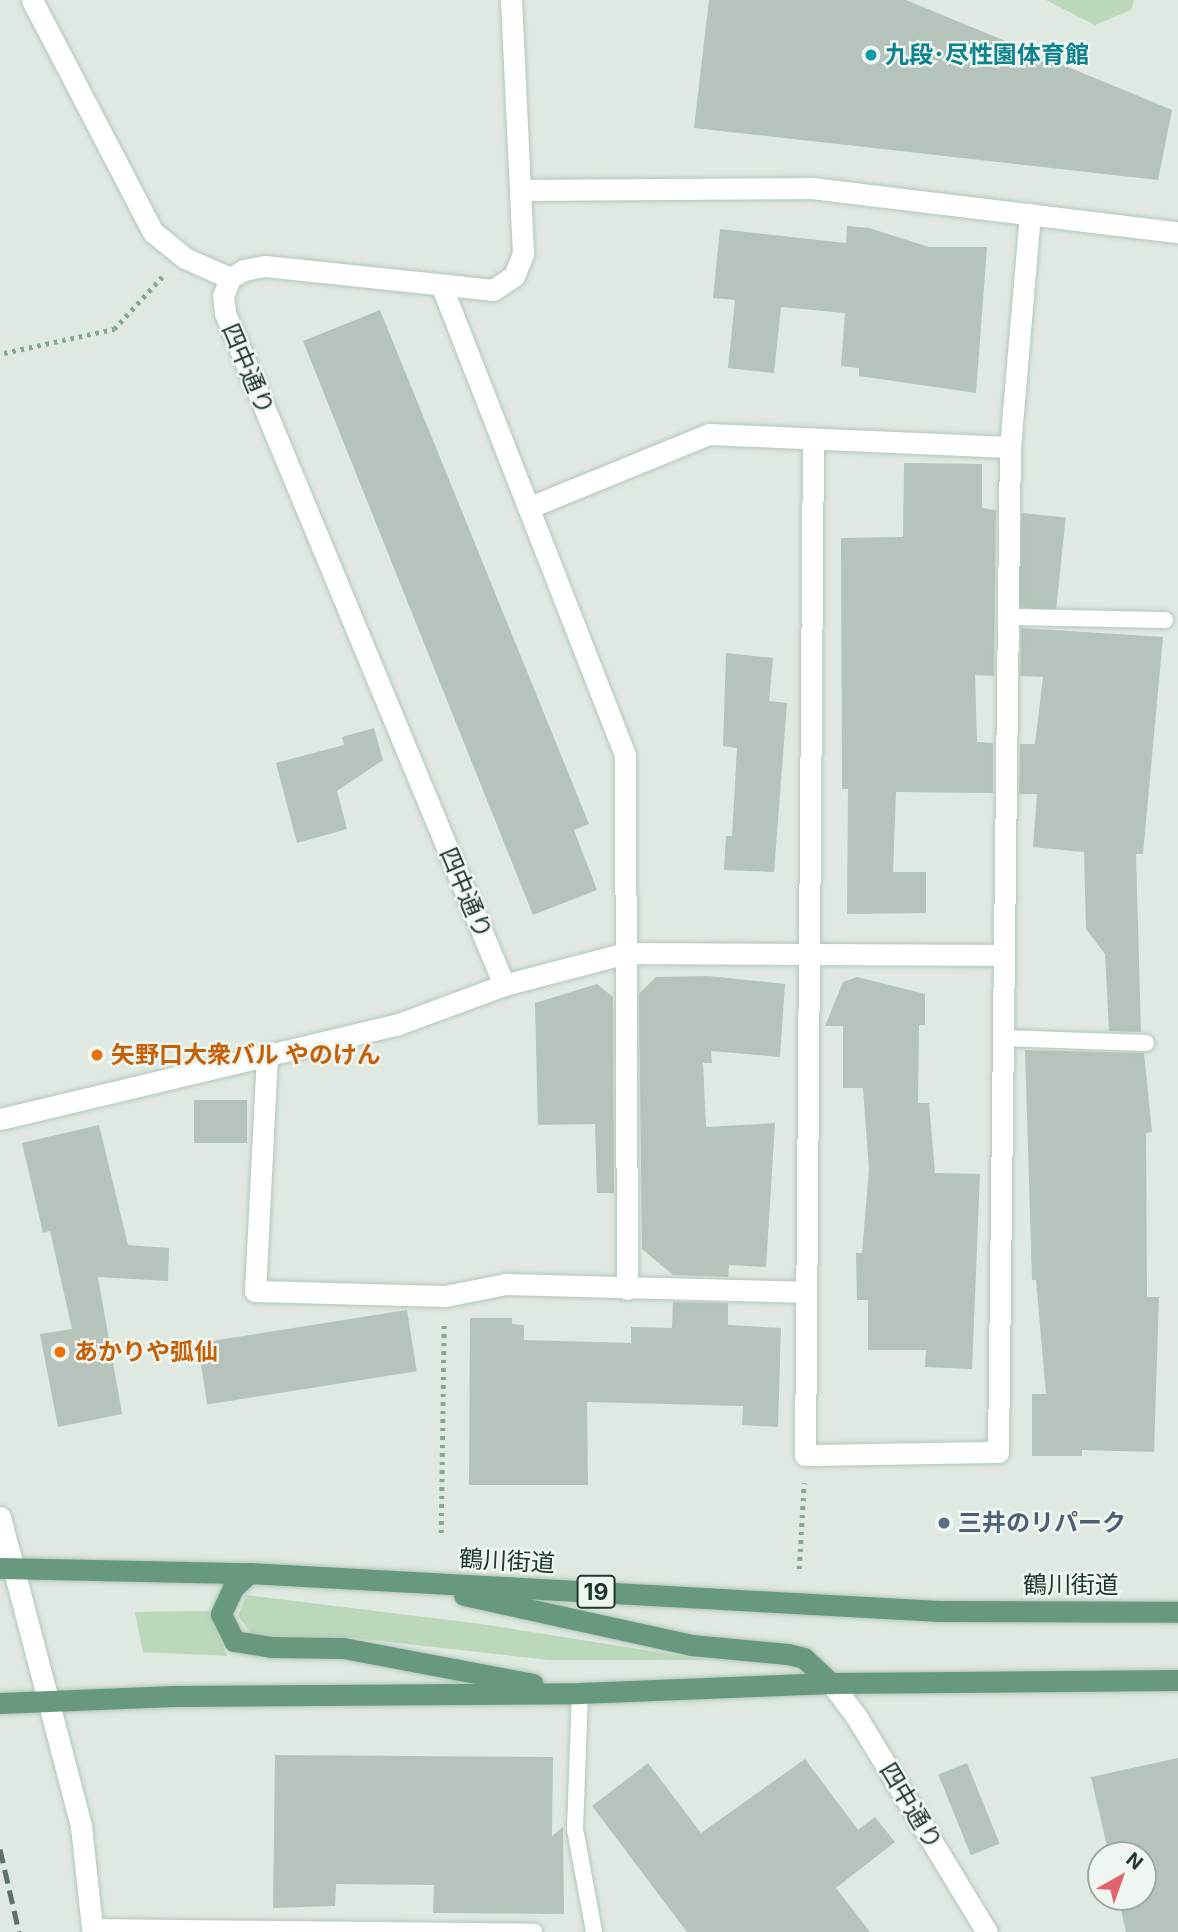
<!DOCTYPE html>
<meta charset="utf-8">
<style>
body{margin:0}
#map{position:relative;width:1178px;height:1932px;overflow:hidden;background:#dfe8e1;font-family:Inter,"Noto Sans JP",sans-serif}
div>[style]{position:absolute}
.green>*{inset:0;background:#bbd8ba}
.building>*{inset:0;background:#b5c3ba;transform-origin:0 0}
.path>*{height:4.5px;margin-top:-2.25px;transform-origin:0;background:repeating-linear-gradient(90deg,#83a991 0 3.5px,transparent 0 8.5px)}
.roads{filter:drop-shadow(0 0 2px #b3c7ba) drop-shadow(0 0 2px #b3c7ba)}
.lane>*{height:16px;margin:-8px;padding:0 8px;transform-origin:8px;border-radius:8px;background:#fff}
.street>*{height:21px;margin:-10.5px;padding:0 10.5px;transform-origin:10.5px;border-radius:10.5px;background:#fff}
.secondary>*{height:21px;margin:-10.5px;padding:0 10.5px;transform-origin:10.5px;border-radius:10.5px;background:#fff}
.primary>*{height:21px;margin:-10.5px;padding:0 10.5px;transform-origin:10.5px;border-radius:10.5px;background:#68997e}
.rail>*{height:5px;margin-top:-2.5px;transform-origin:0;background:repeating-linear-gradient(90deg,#5c7266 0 14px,transparent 0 21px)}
.dots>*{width:19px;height:19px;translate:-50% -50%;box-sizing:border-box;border:4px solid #eff6f0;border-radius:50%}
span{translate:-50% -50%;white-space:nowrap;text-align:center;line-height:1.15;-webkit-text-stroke:5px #eff6f0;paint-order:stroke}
.shield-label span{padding:2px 5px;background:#eff6f0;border:2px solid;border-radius:5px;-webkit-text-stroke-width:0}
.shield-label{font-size:23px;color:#22372b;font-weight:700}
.culture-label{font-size:24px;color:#0d838f;font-weight:700}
.left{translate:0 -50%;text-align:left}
.street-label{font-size:24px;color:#22372b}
.food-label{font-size:24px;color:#c56008;font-weight:700}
.service-label{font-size:24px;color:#4e5e75;font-weight:700}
.north{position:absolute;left:1087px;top:1841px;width:70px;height:70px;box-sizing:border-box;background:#eff6f0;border:2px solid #9daaa1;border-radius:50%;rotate:40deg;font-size:19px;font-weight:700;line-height:28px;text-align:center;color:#22372b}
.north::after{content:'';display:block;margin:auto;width:24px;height:32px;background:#e3636a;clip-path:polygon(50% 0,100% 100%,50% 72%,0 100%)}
</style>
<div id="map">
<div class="green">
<i style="clip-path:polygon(1046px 0,1134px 0,1131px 10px,1095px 25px)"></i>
<i style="clip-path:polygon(246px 1595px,481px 1624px,707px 1660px,549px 1660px,345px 1637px,254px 1637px,238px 1616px)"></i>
<i style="clip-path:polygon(209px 1611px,227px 1656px,143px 1652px,135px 1612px)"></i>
</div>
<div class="building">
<i style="clip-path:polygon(709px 0,906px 0,1172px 110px,1158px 180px,694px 128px)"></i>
<i style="clip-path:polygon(847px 226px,869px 228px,929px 247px,987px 247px,976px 393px,859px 376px,859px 368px,841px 366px,845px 313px,781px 307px,774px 373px,728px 368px,735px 300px,713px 298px,720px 229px,846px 243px)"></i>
<i style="clip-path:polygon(380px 310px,589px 824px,574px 830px,597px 890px,533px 915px,303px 341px)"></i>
<i style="clip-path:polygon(904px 463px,982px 464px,982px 508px,996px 510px,994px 676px,975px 675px,977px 742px,993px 743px,993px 793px,896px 792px,893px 872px,926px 872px,926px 913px,847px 914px,848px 789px,842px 789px,841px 538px,903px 537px)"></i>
<i style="left:1022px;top:513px;width:44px;height:94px;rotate:6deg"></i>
<i style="clip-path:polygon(1021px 628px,1163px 637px,1143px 854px,1136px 854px,1141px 1032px,1109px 1031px,1105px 954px,1086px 929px,1084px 852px,1033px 847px,1037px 794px,1019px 794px,1020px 744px,1035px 744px,1043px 677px,1020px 676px)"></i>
<i style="clip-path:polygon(726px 653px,773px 658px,769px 701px,787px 703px,774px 872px,724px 870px,726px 836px,732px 836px,737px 748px,723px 746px)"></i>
<i style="clip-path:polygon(374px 728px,383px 760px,337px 791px,347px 829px,297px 843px,276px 763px,344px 745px,342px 737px)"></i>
<i style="clip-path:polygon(708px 976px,785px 984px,780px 1057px,711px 1051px,712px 1063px,703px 1063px,706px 1127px,775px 1123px,766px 1267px,729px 1265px,728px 1277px,673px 1275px,642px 1249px,639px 994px,656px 977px)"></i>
<i style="clip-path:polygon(857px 977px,925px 994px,925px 1025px,919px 1025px,918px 1103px,929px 1103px,935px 1173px,980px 1174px,972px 1369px,925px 1367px,926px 1350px,868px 1350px,868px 1300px,857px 1300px,856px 1253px,862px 1253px,869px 1169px,863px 1088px,843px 1088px,843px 1026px,825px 1026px,843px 982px)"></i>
<i style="clip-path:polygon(597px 984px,613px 997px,614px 1193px,597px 1193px,595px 1124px,538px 1125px,535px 1003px)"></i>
<i style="clip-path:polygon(1025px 1050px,1144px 1053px,1152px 1132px,1146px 1133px,1147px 1297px,1159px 1297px,1154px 1452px,1082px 1450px,1082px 1456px,1032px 1456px,1032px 1394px,1046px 1394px,1036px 1280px,1032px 1280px)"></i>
<i style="left:194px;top:1100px;width:53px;height:43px"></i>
<i style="clip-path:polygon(99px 1125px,128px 1245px,169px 1248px,168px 1281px,98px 1277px,122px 1414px,58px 1427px,40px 1334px,72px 1329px,50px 1231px,43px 1233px,22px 1143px)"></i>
<i style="clip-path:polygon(673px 1302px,728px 1303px,728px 1325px,781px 1328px,778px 1427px,742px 1425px,743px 1406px,587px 1402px,588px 1485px,469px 1485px,470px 1318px,512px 1318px,512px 1324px,524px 1325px,524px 1340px,631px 1343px,631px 1327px,672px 1328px)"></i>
<i style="left:407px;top:1310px;width:62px;height:212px;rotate:81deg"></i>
<i style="clip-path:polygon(275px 1755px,553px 1757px,552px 1836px,563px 1827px,564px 1914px,433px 1913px,434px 1885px,336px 1884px,335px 1906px,273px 1908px)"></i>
<i style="clip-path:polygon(1178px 1758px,1178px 1932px,1126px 1932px,1118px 1897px,1143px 1897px,1143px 1855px,1109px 1855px,1091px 1777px)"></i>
<i style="clip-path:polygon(805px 1759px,858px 1830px,875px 1817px,895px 1842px,836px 1888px,870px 1932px,687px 1932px,592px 1806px,648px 1763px,701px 1833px)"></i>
<i style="left:967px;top:1763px;width:87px;height:31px;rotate:68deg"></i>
</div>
<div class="path">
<i style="left:4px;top:353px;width:113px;rotate:-12.3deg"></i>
<i style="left:114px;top:329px;width:71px;rotate:-47.3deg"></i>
<i style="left:441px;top:1533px;width:209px;rotate:-89.2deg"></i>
<i style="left:799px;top:1569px;width:86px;rotate:-86.7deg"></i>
</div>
<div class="roads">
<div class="lane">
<i style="left:1010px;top:617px;width:155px;rotate:1.1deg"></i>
<i style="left:1002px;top:1038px;width:144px;rotate:2deg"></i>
<i style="left:580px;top:1693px;width:136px;rotate:92.1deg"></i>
<i style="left:575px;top:1829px;width:105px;rotate:79.5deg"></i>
<i style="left:92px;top:1927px;width:442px;rotate:0.6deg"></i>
</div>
<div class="street">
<i style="left:32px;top:0;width:262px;rotate:62.5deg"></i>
<i style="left:153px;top:232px;width:41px;rotate:39.1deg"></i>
<i style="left:185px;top:258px;width:49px;rotate:24deg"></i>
<i style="left:230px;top:278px;width:19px;rotate:111deg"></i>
<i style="left:223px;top:296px;width:17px;rotate:83deg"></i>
<i style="left:225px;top:313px;width:728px;rotate:67.45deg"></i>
<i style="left:442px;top:287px;width:503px;rotate:68.64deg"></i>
<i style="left:625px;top:755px;width:534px;rotate:89.79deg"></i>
<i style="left:813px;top:440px;width:1015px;rotate:90.45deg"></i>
<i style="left:805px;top:1455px;width:193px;rotate:-0.9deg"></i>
<i style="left:998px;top:1452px;width:1005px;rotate:-89.32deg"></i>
<i style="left:530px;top:507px;width:193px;rotate:-22.2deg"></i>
<i style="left:709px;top:434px;width:301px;rotate:2.5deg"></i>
<i style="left:1010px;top:447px;width:234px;rotate:-85.1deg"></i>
<i style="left:267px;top:1055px;width:236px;rotate:92.9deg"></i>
<i style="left:255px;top:1291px;width:190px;rotate:1.5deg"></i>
<i style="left:445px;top:1296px;width:62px;rotate:-11.1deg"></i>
<i style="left:506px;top:1284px;width:297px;rotate:1.5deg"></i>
<i style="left:0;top:1119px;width:407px;rotate:-13.4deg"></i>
<i style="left:396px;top:1025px;width:115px;rotate:-20.3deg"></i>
<i style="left:504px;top:985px;width:126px;rotate:-14.7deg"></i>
<i style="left:626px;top:953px;width:378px;rotate:0.3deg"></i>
<i style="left:831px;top:1683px;width:41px;rotate:52.9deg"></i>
<i style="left:856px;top:1716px;width:253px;rotate:58.8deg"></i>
</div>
<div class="secondary">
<i style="left:521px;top:190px;width:291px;rotate:-0.4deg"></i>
<i style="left:812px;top:188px;width:369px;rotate:6.9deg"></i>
<i style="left:230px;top:278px;width:16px;rotate:-30deg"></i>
<i style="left:244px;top:270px;width:21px;rotate:-11deg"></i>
<i style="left:265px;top:266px;width:229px;rotate:6deg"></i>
<i style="left:493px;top:290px;width:25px;rotate:-34deg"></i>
<i style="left:514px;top:276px;width:24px;rotate:-68deg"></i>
<i style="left:523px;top:254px;width:254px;rotate:-92.7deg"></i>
<i style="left:0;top:1517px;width:319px;rotate:75.3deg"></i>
<i style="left:81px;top:1826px;width:102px;rotate:83.8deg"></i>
</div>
<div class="primary">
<i style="left:0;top:1568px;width:249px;rotate:1.2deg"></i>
<i style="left:249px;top:1573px;width:691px;rotate:3.15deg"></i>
<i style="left:939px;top:1611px;width:239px;rotate:0.2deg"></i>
<i style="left:249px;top:1573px;width:22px;rotate:137deg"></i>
<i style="left:233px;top:1588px;width:29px;rotate:115deg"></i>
<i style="left:221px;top:1614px;width:30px;rotate:64deg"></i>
<i style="left:234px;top:1641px;width:36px;rotate:9deg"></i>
<i style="left:270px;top:1647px;width:73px;rotate:0.8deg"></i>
<i style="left:343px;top:1648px;width:193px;rotate:10.7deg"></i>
<i style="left:464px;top:1595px;width:232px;rotate:12.4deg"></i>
<i style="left:691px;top:1645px;width:97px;rotate:5.3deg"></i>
<i style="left:788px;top:1654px;width:16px;rotate:14deg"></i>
<i style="left:804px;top:1658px;width:37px;rotate:43deg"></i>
<i style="left:0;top:1703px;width:174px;rotate:-2.3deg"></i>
<i style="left:174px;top:1696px;width:406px;rotate:-0.4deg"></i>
<i style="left:580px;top:1693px;width:251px;rotate:-2.3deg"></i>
<i style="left:831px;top:1683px;width:347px;rotate:-0.5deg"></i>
</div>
</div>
<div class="rail">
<i style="left:0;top:1849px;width:85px;rotate:77.1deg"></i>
</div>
<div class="dots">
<i style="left:871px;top:55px;background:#0f9aa8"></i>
<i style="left:97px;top:1055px;background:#e8710a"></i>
<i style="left:60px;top:1352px;background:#e8710a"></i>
<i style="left:944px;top:1523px;background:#5c6f8a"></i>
</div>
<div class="shield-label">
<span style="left:596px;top:1592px">19</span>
</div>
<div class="culture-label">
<span class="left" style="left:885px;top:55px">九段･尽性園体育館</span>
</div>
<div class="street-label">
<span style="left:248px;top:369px;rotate:67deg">四中通り</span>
<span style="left:466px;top:893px;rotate:67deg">四中通り</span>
<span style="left:507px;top:1561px;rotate:3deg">鶴川街道</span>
<span style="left:1071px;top:1585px">鶴川街道</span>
<span style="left:911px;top:1806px;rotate:59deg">四中通り</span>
</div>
<div class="food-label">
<span class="left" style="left:111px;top:1055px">矢野口大衆バル やのけん</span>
<span class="left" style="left:74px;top:1352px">あかりや弧仙</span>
</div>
<div class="service-label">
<span class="left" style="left:958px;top:1523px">三井のリパーク</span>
</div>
<div class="north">N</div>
</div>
